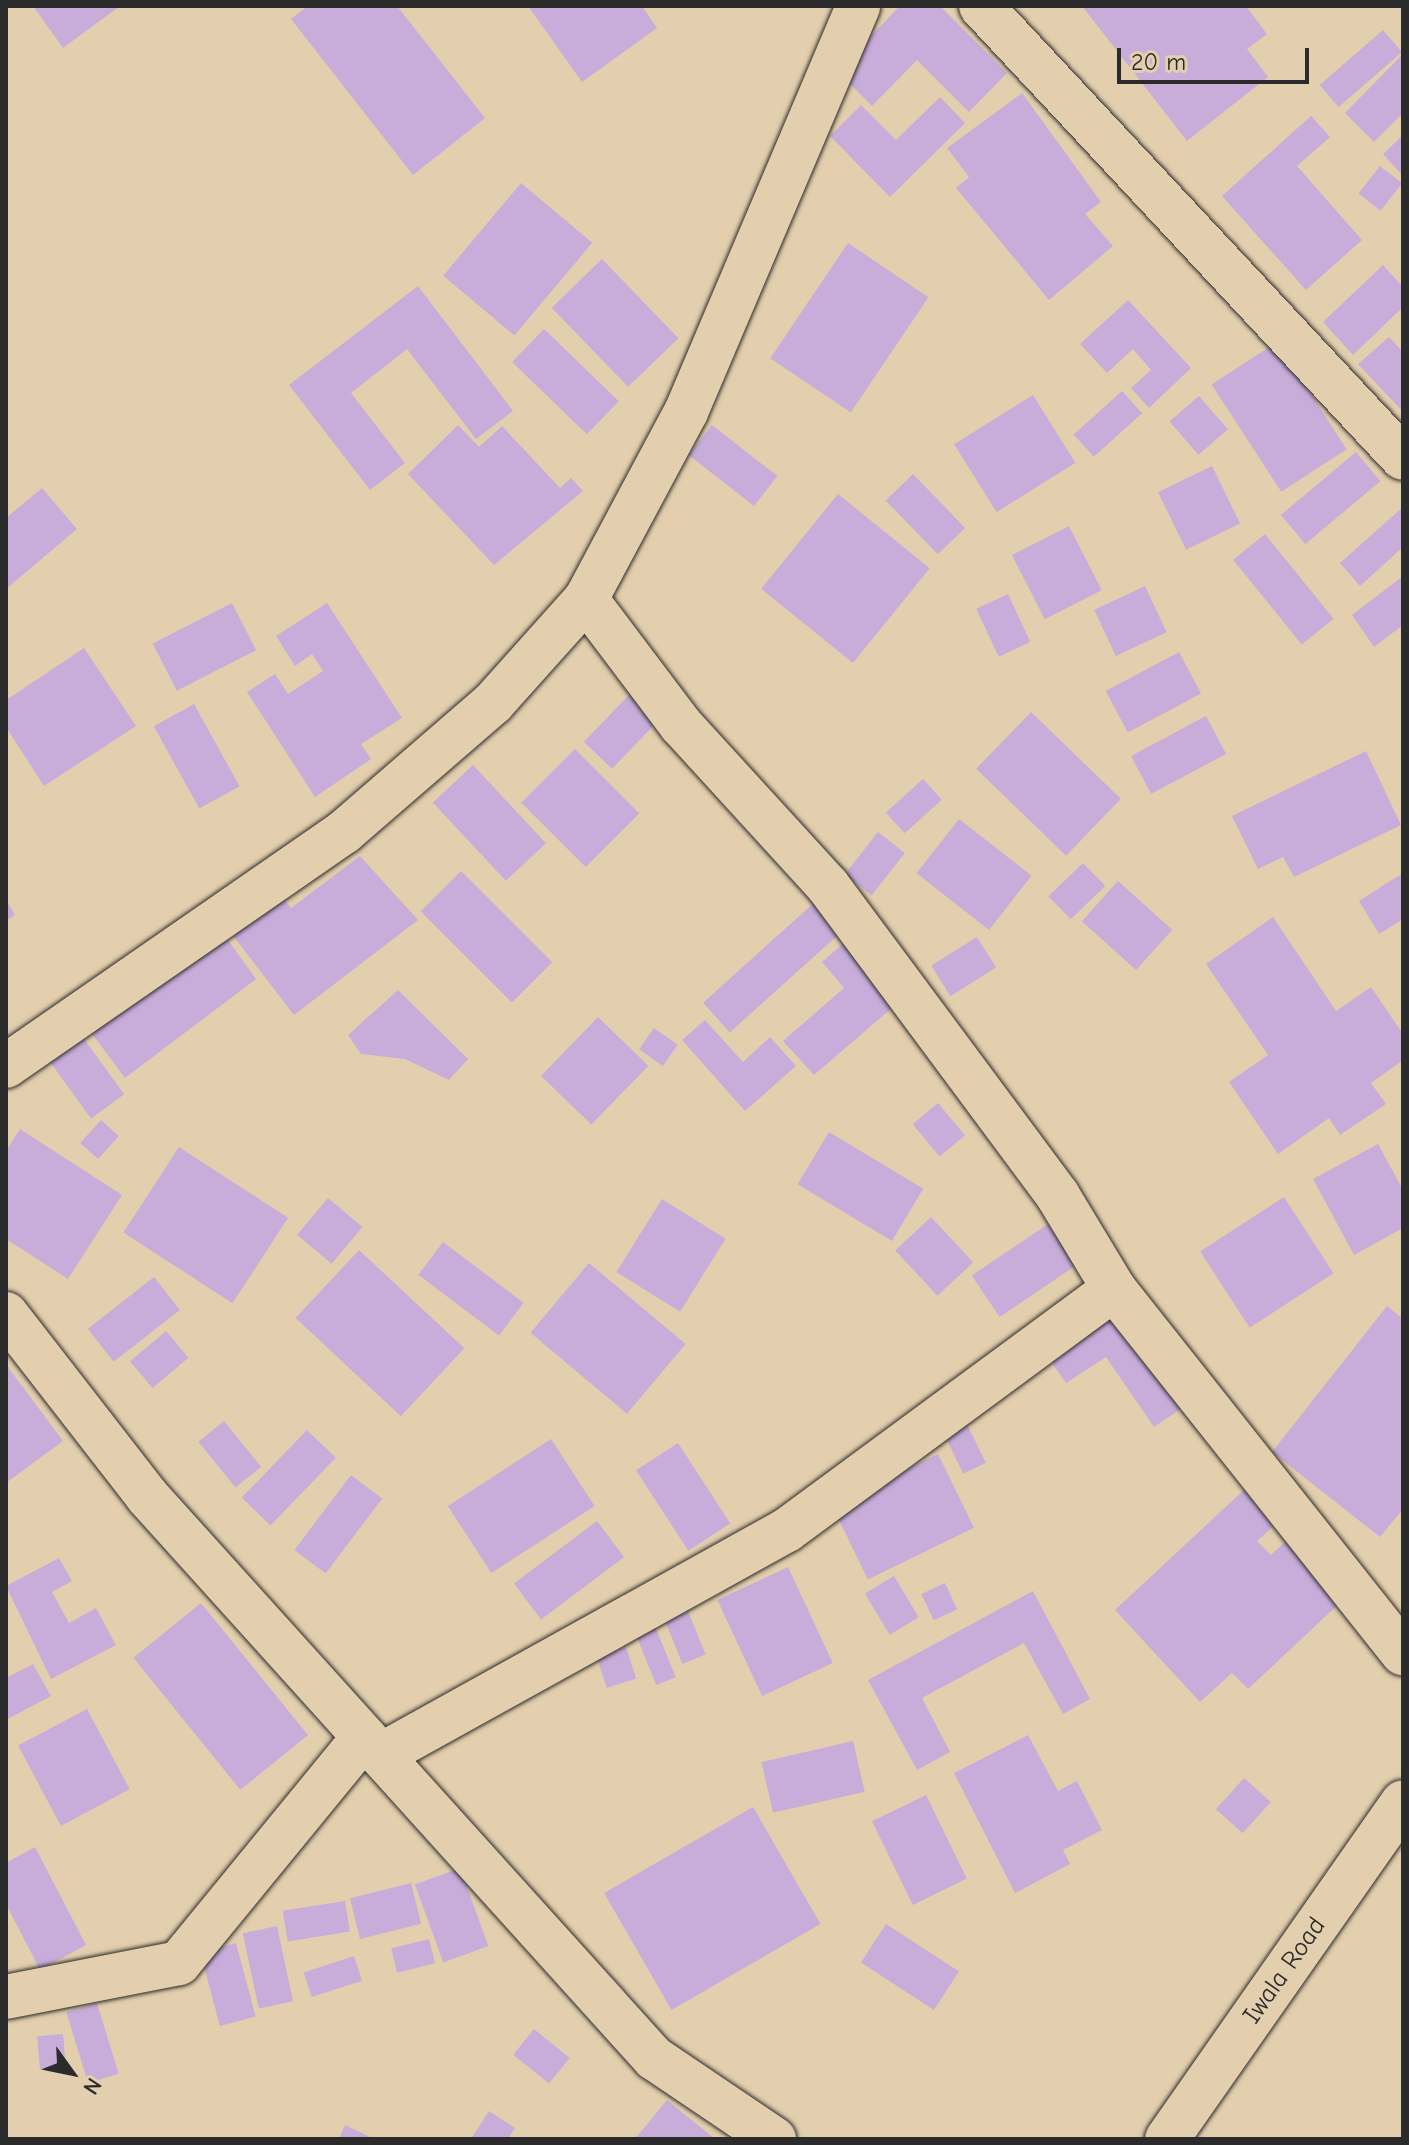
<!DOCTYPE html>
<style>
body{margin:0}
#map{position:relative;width:1409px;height:2145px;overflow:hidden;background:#e3cfad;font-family:"Comic Neue",sans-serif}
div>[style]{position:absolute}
.building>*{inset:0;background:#c8adda;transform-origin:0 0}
.roads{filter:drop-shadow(0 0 2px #2b2b2b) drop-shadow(0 0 2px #2b2b2b)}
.minor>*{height:44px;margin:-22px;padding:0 22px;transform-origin:22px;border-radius:22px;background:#e3cfad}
span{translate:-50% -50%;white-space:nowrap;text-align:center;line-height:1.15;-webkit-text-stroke:6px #e3cfad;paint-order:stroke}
.street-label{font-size:26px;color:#2b2b2b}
.frame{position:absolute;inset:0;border:8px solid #2b2b2b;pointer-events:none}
.north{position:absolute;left:32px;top:2033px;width:80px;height:80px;-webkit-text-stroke:6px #e3cfad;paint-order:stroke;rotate:123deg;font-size:22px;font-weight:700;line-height:32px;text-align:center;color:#2b2b2b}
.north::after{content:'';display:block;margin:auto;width:28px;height:36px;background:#2b2b2b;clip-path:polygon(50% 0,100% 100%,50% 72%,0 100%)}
.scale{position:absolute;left:1117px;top:48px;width:192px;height:36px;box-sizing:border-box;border:4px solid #2b2b2b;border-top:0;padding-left:10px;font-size:24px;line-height:28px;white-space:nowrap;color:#2b2b2b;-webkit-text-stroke:6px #e3cfad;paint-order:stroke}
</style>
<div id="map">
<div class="building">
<i style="clip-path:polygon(33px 6px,120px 6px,63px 48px)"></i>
<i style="clip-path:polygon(308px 6px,397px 6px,485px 118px,413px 175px,291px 19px)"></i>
<i style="clip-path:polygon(528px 6px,642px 6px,657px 28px,582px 82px)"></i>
<i style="clip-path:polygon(900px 6px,940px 6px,1007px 73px,969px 112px,917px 60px,872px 106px,837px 71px)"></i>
<i style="clip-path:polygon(1082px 6px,1246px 6px,1267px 34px,1247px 49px,1268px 77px,1187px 141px)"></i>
<i style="left:1383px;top:30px;width:29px;height:84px;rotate:49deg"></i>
<i style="clip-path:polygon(1403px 54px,1403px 113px,1374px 142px,1345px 113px)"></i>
<i style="clip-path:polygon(1022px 93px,1101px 202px,1085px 214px,1113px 246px,1049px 300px,956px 188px,969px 177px,947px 148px)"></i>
<i style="clip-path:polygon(940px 97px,965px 123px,890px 197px,830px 136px,861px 105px,896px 140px)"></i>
<i style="clip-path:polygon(1311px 116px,1330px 137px,1297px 166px,1362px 240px,1306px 290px,1222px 196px)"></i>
<i style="clip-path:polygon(1403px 135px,1403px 176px,1383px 154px)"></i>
<i style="left:1380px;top:166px;width:28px;height:35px;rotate:38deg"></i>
<i style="left:521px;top:183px;width:93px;height:121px;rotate:40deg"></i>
<i style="left:848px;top:243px;width:97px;height:139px;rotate:34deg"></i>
<i style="left:602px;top:259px;width:110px;height:70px;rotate:46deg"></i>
<i style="clip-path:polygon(1383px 265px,1403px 287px,1403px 307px,1353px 355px,1323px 322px)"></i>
<i style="clip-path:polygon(418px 286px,513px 411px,476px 439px,407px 349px,351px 393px,405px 463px,370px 490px,289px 385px)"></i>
<i style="clip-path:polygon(1128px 300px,1191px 368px,1149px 408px,1131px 388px,1151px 370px,1133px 349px,1107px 373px,1080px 344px)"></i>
<i style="left:544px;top:329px;width:104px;height:46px;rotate:44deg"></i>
<i style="clip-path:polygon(1389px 337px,1403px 352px,1403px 412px,1358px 364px)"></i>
<i style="left:1277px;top:342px;width:128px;height:78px;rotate:57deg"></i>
<i style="left:1122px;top:391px;width:30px;height:65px;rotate:48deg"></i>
<i style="left:1033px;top:395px;width:80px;height:93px;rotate:58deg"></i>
<i style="left:1199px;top:396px;width:44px;height:39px;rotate:49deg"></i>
<i style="clip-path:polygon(458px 425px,479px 447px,502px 426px,560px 488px,571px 478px,583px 491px,494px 565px,408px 474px)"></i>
<i style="left:712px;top:425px;width:83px;height:38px;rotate:38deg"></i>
<i style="left:1356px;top:452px;width:38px;height:98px;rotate:50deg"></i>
<i style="left:1212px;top:466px;width:64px;height:60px;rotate:64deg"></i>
<i style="left:913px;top:474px;width:75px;height:38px;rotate:46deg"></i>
<i style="clip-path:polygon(42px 488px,77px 529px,6px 589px,6px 518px)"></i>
<i style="left:838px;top:494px;width:118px;height:122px;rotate:39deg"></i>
<i style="clip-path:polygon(1403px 507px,1403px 547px,1360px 586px,1340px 563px)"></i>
<i style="left:1069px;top:526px;width:72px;height:64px;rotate:63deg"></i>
<i style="left:1265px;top:534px;width:109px;height:41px;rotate:51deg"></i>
<i style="clip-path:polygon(1403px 576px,1403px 625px,1374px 647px,1352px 615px)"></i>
<i style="left:1145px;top:586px;width:51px;height:56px;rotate:65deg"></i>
<i style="left:1008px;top:594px;width:53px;height:35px;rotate:65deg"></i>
<i style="left:232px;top:603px;width:53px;height:89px;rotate:63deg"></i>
<i style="clip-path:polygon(327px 603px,402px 718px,361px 744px,371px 759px,315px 797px,247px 692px,275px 674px,288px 694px,323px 671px,312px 654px,295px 666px,276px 636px)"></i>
<i style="clip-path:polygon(84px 648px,136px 726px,44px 786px,6px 727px,6px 700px)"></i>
<i style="left:1179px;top:652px;width:47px;height:83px;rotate:62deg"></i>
<i style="left:629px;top:695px;width:39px;height:65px;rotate:44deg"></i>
<i style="left:194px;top:704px;width:94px;height:46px;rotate:61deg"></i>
<i style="left:1031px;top:712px;width:125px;height:79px;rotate:44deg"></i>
<i style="left:1206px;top:716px;width:43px;height:85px;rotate:62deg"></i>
<i style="left:575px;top:749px;width:91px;height:76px;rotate:45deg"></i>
<i style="clip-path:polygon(1366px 751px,1401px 825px,1294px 877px,1283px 857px,1258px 869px,1232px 816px)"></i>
<i style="left:473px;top:765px;width:107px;height:55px;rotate:47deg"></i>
<i style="left:923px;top:779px;width:28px;height:50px;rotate:48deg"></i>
<i style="left:959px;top:819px;width:92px;height:69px;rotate:38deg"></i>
<i style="left:878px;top:832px;width:34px;height:54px;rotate:38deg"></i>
<i style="clip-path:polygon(360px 856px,418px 920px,294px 1015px,231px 933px,281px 895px,291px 908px)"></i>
<i style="left:1083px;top:863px;width:32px;height:48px;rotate:46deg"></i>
<i style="left:461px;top:871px;width:129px;height:57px;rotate:45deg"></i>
<i style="clip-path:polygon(1403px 873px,1403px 919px,1379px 934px,1359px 901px)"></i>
<i style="left:1118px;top:881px;width:73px;height:54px;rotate:42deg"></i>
<i style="clip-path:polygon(6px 899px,15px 915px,6px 921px)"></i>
<i style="left:816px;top:901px;width:40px;height:152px;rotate:48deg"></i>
<i style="clip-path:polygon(1273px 917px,1336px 1011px,1371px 987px,1403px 1034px,1403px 1060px,1371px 1083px,1386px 1104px,1340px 1135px,1329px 1118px,1278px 1154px,1229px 1082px,1268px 1055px,1206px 964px)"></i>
<i style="clip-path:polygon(855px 933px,907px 995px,814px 1075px,783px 1041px,844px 988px,822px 962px)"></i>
<i style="clip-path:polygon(225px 936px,256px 979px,125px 1078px,84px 1023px)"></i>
<i style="left:977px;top:937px;width:36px;height:54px;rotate:58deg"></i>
<i style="clip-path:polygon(398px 990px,468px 1059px,449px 1080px,405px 1059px,361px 1054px,348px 1035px)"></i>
<i style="left:598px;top:1017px;width:70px;height:82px;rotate:44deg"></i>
<i style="clip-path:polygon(705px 1020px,743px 1062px,770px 1037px,796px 1066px,745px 1111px,682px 1040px)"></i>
<i style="left:76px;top:1028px;width:82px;height:41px;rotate:54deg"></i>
<i style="left:654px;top:1028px;width:29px;height:26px;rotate:35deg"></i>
<i style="left:938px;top:1103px;width:42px;height:33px;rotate:50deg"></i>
<i style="left:101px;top:1120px;width:24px;height:31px;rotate:42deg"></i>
<i style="clip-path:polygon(20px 1129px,122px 1195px,68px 1279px,6px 1239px,6px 1151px)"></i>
<i style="left:829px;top:1132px;width:110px;height:61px;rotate:31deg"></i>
<i style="clip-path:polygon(1378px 1144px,1403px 1190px,1403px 1228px,1354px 1255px,1313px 1179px)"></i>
<i style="left:179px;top:1147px;width:130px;height:102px;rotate:33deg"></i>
<i style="left:1284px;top:1197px;width:91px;height:100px;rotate:57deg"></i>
<i style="left:328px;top:1198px;width:45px;height:48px;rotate:40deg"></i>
<i style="left:662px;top:1199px;width:75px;height:86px;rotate:32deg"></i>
<i style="left:931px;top:1217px;width:62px;height:49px;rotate:47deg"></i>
<i style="left:1048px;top:1224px;width:50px;height:92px;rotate:56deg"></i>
<i style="left:443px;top:1242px;width:101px;height:41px;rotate:37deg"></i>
<i style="left:359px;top:1250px;width:144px;height:93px;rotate:43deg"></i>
<i style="left:589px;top:1263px;width:126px;height:91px;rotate:40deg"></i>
<i style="left:154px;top:1277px;width:42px;height:84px;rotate:52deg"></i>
<i style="clip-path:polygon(1387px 1306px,1403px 1319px,1403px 1509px,1380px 1537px,1272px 1452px)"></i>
<i style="clip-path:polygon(1116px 1310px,1182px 1408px,1154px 1427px,1106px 1357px,1066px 1383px,1047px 1356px)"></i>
<i style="left:166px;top:1331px;width:35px;height:47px;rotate:50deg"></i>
<i style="clip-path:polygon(8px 1367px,63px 1441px,6px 1483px,6px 1368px)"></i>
<i style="left:963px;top:1416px;width:52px;height:25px;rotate:64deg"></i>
<i style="left:224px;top:1421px;width:59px;height:33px;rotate:51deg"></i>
<i style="left:307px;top:1430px;width:40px;height:94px;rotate:44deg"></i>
<i style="left:551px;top:1439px;width:80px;height:123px;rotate:57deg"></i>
<i style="left:678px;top:1443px;width:96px;height:50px;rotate:57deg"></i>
<i style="left:938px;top:1454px;width:82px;height:118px;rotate:64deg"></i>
<i style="left:351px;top:1475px;width:39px;height:94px;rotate:37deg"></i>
<i style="clip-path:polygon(1246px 1488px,1278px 1522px,1257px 1541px,1271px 1555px,1289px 1538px,1344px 1599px,1248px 1689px,1232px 1673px,1200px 1702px,1115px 1610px)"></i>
<i style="left:597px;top:1521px;width:45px;height:104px;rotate:53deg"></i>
<i style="clip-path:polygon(59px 1558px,72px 1581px,52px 1592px,69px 1623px,96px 1608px,116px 1645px,51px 1679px,6px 1586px)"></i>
<i style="left:788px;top:1567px;width:106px;height:78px;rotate:65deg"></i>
<i style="left:894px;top:1576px;width:48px;height:34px;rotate:59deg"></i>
<i style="left:945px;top:1583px;width:29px;height:26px;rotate:65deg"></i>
<i style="clip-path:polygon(1033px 1591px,1090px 1699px,1063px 1714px,1024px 1643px,922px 1698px,950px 1752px,917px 1770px,868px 1680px)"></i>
<i style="left:682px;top:1596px;width:63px;height:25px;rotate:68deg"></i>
<i style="left:201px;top:1603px;width:170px;height:87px;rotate:51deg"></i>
<i style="left:651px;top:1616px;width:66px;height:21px;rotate:68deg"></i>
<i style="left:626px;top:1647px;width:33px;height:31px;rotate:72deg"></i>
<i style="clip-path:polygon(33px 1664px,51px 1696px,6px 1720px,6px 1678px)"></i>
<i style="left:87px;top:1709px;width:91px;height:78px;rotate:62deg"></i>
<i style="clip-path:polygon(1028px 1735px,1058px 1791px,1077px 1781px,1102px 1830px,1063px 1850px,1070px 1864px,1015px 1893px,954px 1773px)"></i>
<i style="left:853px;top:1741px;width:52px;height:94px;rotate:77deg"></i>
<i style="left:1244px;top:1778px;width:36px;height:42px;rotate:42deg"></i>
<i style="left:926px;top:1795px;width:93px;height:60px;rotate:64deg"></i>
<i style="left:753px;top:1807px;width:135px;height:172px;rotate:60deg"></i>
<i style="clip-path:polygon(35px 1847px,86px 1945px,40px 1970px,6px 1904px,6px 1863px)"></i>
<i style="left:460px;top:1868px;width:83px;height:48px;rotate:70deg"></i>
<i style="left:411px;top:1883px;width:42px;height:63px;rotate:76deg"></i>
<i style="left:345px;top:1901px;width:31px;height:63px;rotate:81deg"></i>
<i style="left:886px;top:1924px;width:87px;height:46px;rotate:33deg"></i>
<i style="left:277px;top:1926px;width:77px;height:35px;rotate:78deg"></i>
<i style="left:429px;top:1939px;width:25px;height:39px;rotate:76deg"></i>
<i style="left:236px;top:1943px;width:76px;height:37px;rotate:75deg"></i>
<i style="left:354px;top:1956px;width:26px;height:53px;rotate:72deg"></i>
<i style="left:97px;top:2003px;width:74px;height:32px;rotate:73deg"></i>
<i style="left:534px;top:2029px;width:46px;height:33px;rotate:39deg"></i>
<i style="left:63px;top:2034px;width:33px;height:26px;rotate:85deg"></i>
<i style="clip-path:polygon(667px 2100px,715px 2139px,635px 2139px)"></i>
<i style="clip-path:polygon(489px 2111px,515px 2128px,508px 2139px,471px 2139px)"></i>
<i style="clip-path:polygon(345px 2125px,370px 2137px,369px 2139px,339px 2139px)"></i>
</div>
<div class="roads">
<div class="minor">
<i style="left:981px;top:6px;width:618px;rotate:46.97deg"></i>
<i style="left:586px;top:599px;width:158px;rotate:53deg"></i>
<i style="left:681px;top:725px;width:218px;rotate:47.6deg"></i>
<i style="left:828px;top:886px;width:386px;rotate:53.4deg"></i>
<i style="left:1058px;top:1196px;width:109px;rotate:58.9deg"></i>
<i style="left:1114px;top:1289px;width:465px;rotate:51.6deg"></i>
<i style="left:6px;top:1066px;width:411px;rotate:-34.7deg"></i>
<i style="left:344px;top:832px;width:197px;rotate:-40.9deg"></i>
<i style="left:493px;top:703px;width:140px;rotate:-48.2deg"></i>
<i style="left:586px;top:599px;width:212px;rotate:-61.9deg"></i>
<i style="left:686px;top:412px;width:441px;rotate:-67deg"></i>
<i style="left:6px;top:1314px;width:230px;rotate:52.2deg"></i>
<i style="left:147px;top:1496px;width:757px;rotate:47.95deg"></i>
<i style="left:654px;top:2058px;width:145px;rotate:34deg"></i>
<i style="left:381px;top:1755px;width:464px;rotate:-29deg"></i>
<i style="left:787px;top:1530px;width:406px;rotate:-36.4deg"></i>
<i style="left:6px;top:1997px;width:176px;rotate:-11.1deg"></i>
<i style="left:179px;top:1963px;width:292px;rotate:-50.7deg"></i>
<i style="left:1167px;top:2139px;width:411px;rotate:-55deg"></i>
</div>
</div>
<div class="street-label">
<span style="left:1285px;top:1971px;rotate:-55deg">Iwala Road</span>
</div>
<div class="frame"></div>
<div class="north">N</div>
<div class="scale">20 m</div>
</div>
